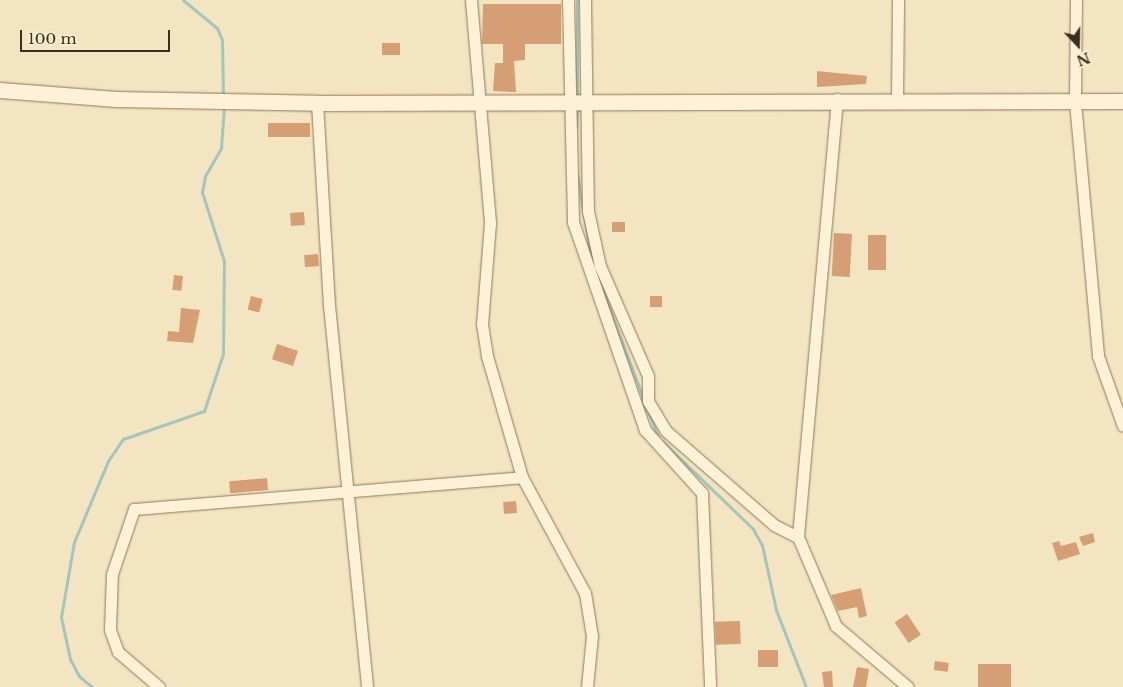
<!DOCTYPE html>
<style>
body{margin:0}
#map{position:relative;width:1123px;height:687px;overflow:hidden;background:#f3e5c2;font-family:"Libre Baskerville",serif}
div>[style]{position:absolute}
.stream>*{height:3px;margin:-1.5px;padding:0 1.5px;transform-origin:1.5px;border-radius:1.5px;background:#a5c5bc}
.building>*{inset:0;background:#d69e74;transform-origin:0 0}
.roads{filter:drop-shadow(0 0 1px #907657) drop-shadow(0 0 1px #907657)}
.minor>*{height:11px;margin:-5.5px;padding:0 5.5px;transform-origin:5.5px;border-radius:5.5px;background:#fdf2d7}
.tertiary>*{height:15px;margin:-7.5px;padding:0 7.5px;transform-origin:7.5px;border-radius:7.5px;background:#fdf2d7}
span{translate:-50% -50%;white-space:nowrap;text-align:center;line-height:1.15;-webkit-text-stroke:4px #f9efd3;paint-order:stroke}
.north{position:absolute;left:1053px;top:20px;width:50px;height:50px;-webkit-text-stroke:4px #f9efd3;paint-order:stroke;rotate:159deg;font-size:14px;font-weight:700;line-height:20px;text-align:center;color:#3e2d1d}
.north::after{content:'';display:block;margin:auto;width:18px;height:22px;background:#3e2d1d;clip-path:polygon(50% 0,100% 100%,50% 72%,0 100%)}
.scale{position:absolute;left:20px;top:30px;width:150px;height:22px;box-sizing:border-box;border:2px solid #3e2d1d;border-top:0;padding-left:6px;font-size:15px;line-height:18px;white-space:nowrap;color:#3e2d1d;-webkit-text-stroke:4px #f9efd3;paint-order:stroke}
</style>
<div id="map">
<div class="stream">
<i style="left:183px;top:0;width:44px;rotate:39.5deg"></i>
<i style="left:217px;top:28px;width:13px;rotate:67deg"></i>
<i style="left:222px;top:40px;width:57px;rotate:89deg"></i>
<i style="left:577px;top:0;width:98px;rotate:90deg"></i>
<i style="left:576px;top:128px;width:21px;rotate:-87deg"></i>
<i style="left:577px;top:174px;width:84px;rotate:80.4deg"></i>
<i style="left:602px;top:289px;width:158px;rotate:69.3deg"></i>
<i style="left:662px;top:441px;width:127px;rotate:44deg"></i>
<i style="left:753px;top:529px;width:18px;rotate:61deg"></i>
<i style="left:762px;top:545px;width:66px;rotate:77.8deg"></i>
<i style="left:776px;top:610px;width:83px;rotate:68.7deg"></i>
<i style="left:92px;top:687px;width:17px;rotate:-140deg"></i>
<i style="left:79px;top:676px;width:19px;rotate:-118deg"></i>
<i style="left:70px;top:659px;width:43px;rotate:-102.1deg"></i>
<i style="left:61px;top:617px;width:76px;rotate:-80.2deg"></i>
<i style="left:74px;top:542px;width:88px;rotate:-67.2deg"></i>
<i style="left:108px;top:461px;width:27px;rotate:-56deg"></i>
<i style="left:123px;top:439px;width:86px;rotate:-19.1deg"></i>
<i style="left:204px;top:411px;width:60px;rotate:-71.6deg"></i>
<i style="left:223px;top:354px;width:93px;rotate:-89.4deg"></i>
<i style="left:224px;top:261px;width:72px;rotate:-107.7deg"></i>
<i style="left:202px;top:192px;width:16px;rotate:-79deg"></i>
<i style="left:205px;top:176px;width:32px;rotate:-60deg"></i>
<i style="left:221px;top:148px;width:42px;rotate:-85.9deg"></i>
</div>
<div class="building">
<i style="clip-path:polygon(483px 4px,561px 4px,561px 44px,525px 44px,525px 60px,514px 61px,516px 92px,493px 91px,495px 63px,503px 63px,503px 44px,482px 44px)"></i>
<i style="left:382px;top:43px;width:18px;height:12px"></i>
<i style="clip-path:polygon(817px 71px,867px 76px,866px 84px,817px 87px)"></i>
<i style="left:268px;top:123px;width:42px;height:14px"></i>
<i style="left:304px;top:212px;width:13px;height:14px;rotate:86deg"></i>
<i style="left:612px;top:222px;width:13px;height:10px"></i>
<i style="left:834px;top:233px;width:18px;height:43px;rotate:3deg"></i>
<i style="left:868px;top:235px;width:18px;height:35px"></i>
<i style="left:318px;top:254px;width:12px;height:14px;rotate:85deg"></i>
<i style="left:174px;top:275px;width:9px;height:15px;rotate:6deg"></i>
<i style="left:251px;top:296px;width:12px;height:14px;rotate:14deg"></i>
<i style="left:650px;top:296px;width:12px;height:11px"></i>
<i style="clip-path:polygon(181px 308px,200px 310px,193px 343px,167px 341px,168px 331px,179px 332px)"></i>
<i style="left:277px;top:344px;width:22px;height:16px;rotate:18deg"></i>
<i style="left:267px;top:478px;width:12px;height:38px;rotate:85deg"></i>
<i style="left:516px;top:501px;width:12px;height:13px;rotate:85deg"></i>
<i style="clip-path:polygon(1093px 533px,1095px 542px,1083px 546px,1079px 537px)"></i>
<i style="clip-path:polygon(1059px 541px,1061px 546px,1076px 542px,1080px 554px,1058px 561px,1052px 543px)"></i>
<i style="clip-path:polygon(861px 588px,867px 616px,859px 618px,857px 607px,838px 611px,831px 595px)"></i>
<i style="left:907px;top:614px;width:25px;height:15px;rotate:56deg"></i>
<i style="left:740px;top:621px;width:23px;height:25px;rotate:88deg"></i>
<i style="left:778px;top:650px;width:17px;height:20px;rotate:90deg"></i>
<i style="left:935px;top:661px;width:14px;height:9px;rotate:8deg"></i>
<i style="left:1011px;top:664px;width:23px;height:33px;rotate:90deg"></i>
<i style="clip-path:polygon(857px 667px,869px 669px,866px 687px,853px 687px)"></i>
<i style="clip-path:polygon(832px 671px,833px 687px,824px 687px,822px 672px)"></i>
</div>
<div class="roads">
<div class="minor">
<i style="left:471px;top:0;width:224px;rotate:85.1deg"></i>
<i style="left:490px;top:223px;width:101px;rotate:94.5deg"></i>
<i style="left:482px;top:324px;width:32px;rotate:81deg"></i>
<i style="left:487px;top:356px;width:126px;rotate:73.9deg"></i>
<i style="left:522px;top:477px;width:132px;rotate:61.5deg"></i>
<i style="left:585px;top:593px;width:44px;rotate:80.8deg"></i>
<i style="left:592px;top:636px;width:51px;rotate:95.6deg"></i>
<i style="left:568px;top:0;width:222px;rotate:88.7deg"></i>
<i style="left:573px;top:222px;width:220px;rotate:70.9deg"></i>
<i style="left:645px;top:430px;width:85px;rotate:47.9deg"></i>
<i style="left:702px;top:493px;width:194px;rotate:87.6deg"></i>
<i style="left:585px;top:0;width:211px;rotate:89.2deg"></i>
<i style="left:588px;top:211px;width:56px;rotate:77.7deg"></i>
<i style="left:600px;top:266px;width:120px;rotate:66.4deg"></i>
<i style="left:648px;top:376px;width:25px;rotate:90deg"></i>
<i style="left:648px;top:401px;width:35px;rotate:59deg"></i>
<i style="left:666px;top:431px;width:143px;rotate:41deg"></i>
<i style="left:774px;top:525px;width:27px;rotate:27deg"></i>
<i style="left:1076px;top:0;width:102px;rotate:90.6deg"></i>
<i style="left:1075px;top:102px;width:255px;rotate:84.8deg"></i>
<i style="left:1098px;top:356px;width:74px;rotate:70.3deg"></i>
<i style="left:837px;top:99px;width:440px;rotate:95.1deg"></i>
<i style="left:798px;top:537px;width:97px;rotate:66.9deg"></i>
<i style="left:836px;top:626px;width:94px;rotate:40.3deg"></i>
<i style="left:897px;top:100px;width:100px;rotate:-89.4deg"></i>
<i style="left:317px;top:103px;width:202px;rotate:86.6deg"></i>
<i style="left:329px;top:305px;width:384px;rotate:84.3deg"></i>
<i style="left:159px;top:687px;width:54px;rotate:-139.5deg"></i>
<i style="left:118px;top:652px;width:23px;rotate:-110deg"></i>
<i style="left:110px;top:630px;width:56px;rotate:-88deg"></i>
<i style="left:112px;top:574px;width:69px;rotate:-71.3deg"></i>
<i style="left:134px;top:509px;width:389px;rotate:-4.7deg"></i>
</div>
<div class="tertiary">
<i style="left:0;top:90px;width:116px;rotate:4.4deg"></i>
<i style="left:116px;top:99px;width:201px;rotate:1.1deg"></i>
<i style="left:317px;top:103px;width:806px;rotate:-0.14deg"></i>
</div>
</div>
<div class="north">N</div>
<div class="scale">100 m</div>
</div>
